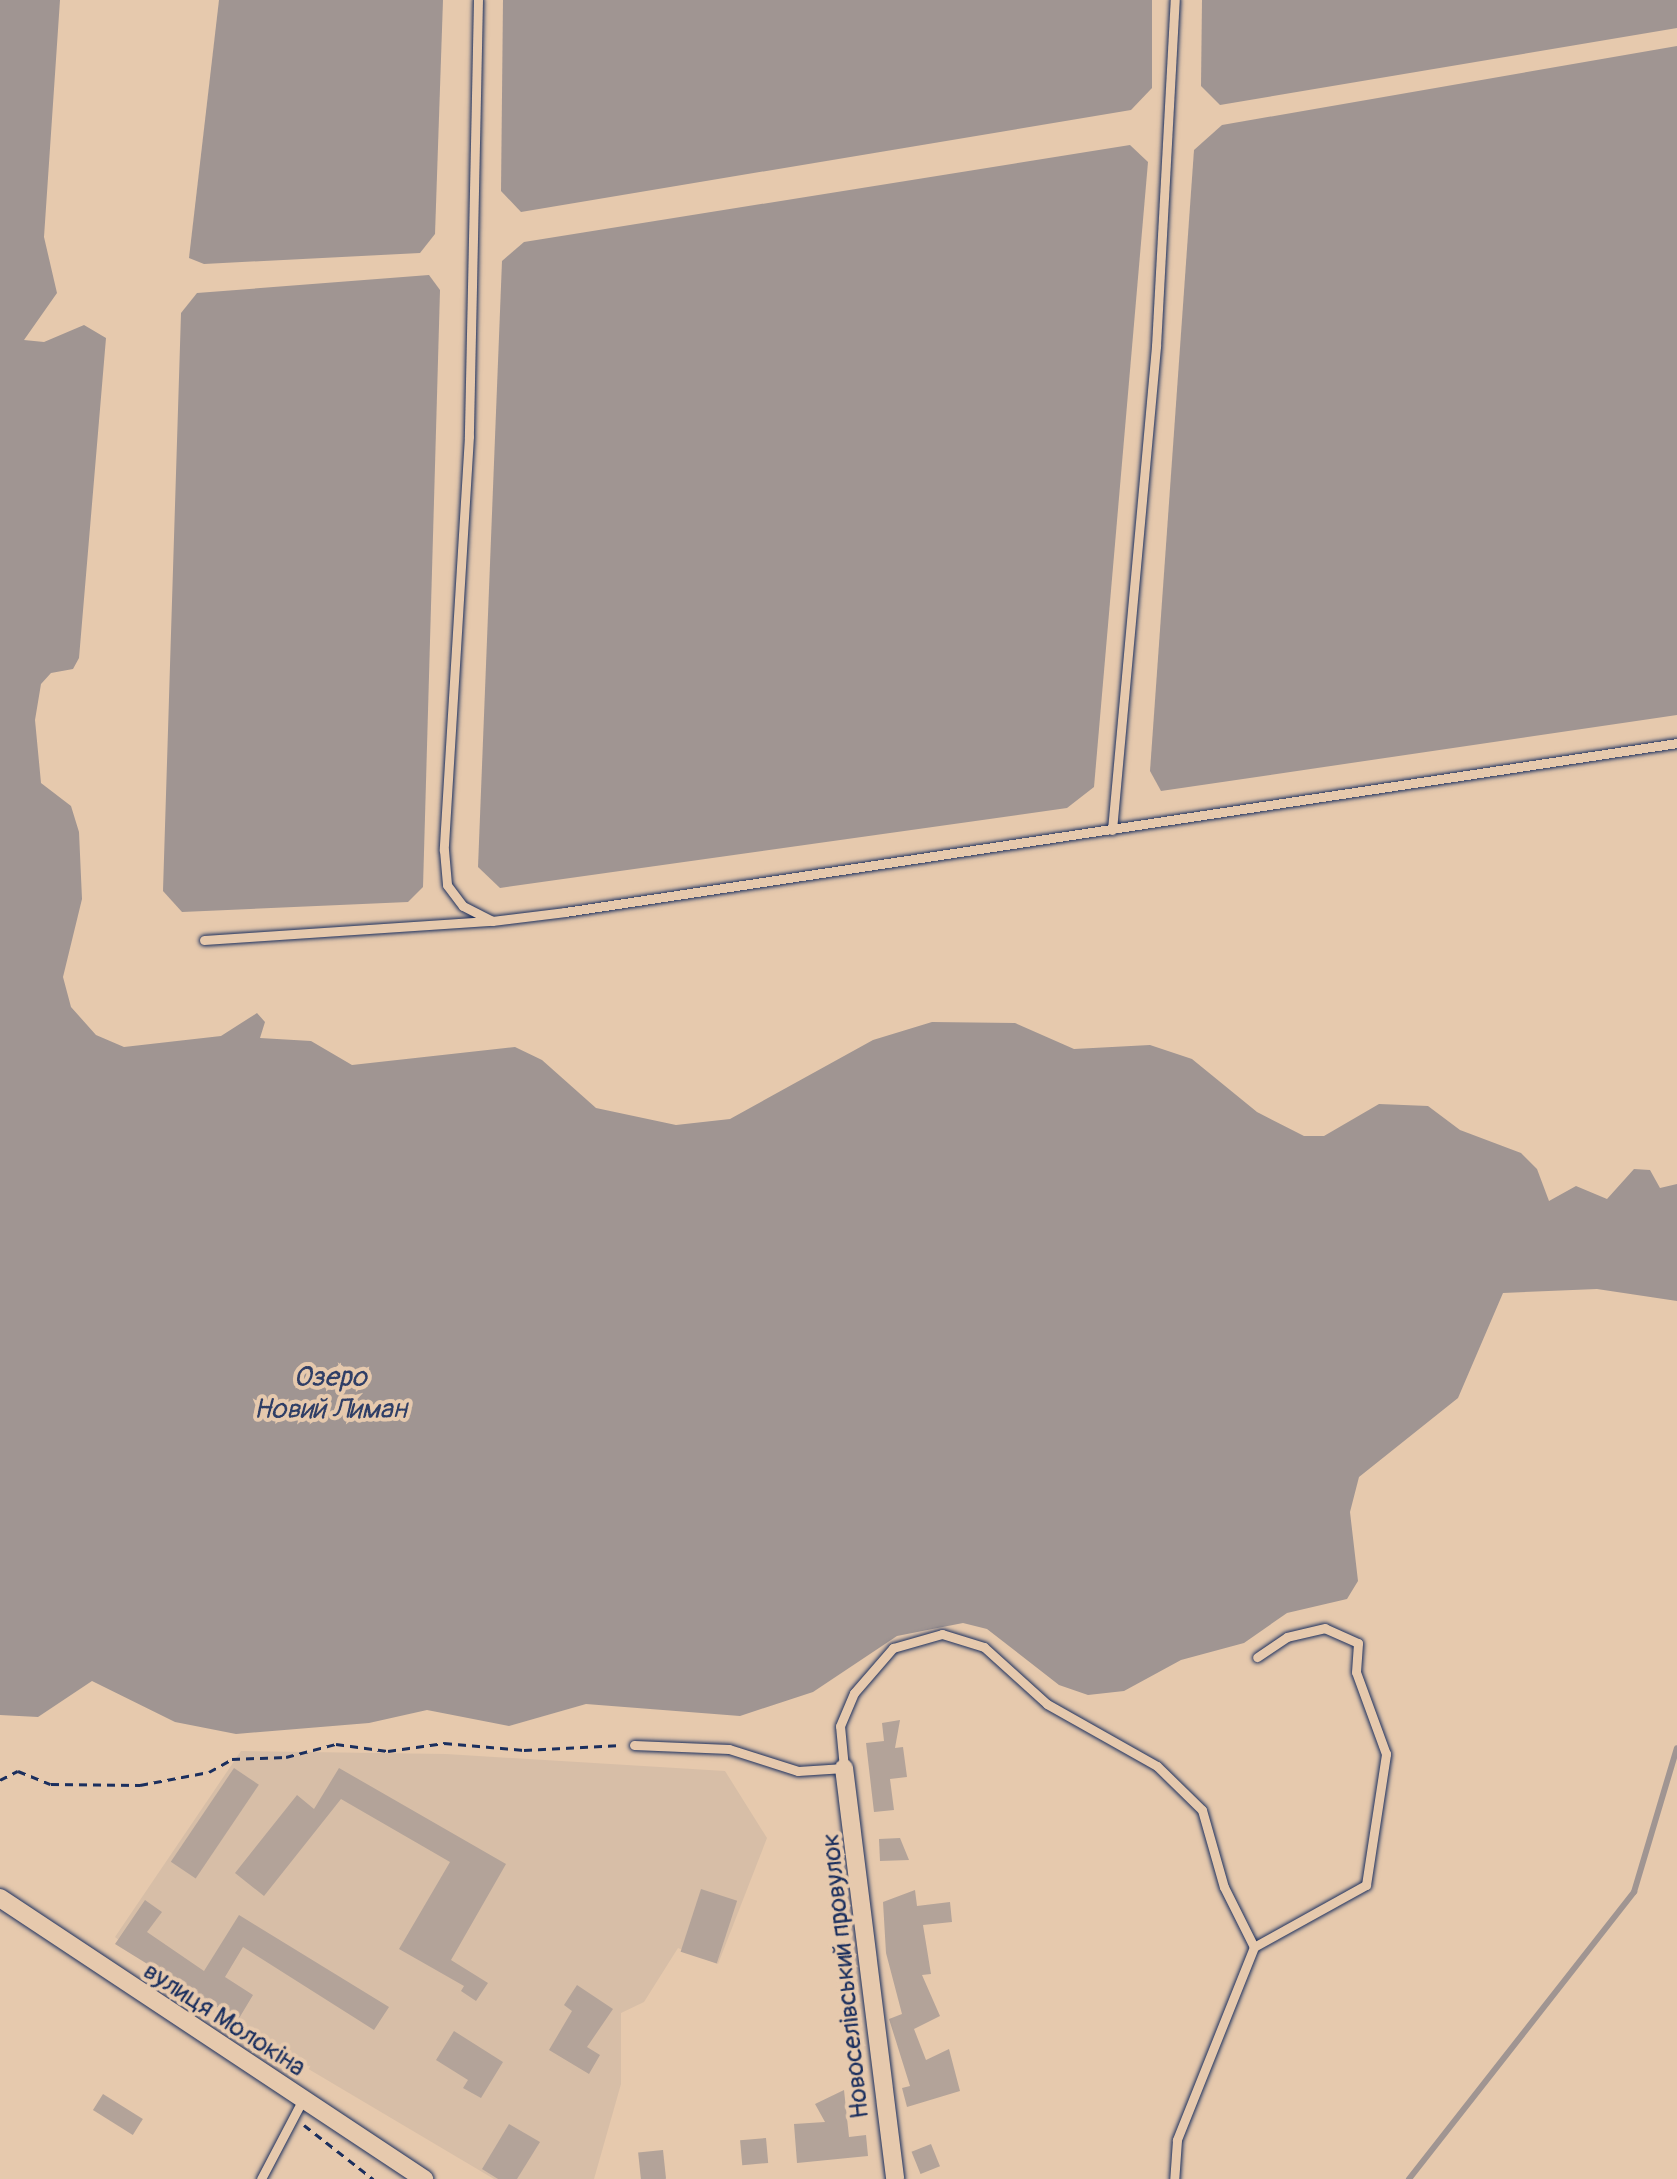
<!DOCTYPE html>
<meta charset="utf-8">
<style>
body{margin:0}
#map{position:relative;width:1677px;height:2179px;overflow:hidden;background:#e6c9ad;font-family:Pangolin,sans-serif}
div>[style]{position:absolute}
.built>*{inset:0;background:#d7bea7}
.water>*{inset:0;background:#a09592}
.stream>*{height:6px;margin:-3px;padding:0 3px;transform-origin:3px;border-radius:3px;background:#a09592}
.building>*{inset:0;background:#b3a399;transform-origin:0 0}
.path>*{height:3px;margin-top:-1.5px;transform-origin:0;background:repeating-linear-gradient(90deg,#1b2f5e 0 8px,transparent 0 14px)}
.roads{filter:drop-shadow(0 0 2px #1b2f5e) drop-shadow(0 0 2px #1b2f5e)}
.lane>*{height:9px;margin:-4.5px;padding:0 4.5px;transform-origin:4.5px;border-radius:4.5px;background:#e6c9ad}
.street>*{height:18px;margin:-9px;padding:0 9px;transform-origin:9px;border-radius:9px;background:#e6c9ad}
span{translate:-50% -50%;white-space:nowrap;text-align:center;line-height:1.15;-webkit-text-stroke:8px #e6c9ad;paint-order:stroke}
.street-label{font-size:26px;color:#1b2f5e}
.water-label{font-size:28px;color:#2f3e66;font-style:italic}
</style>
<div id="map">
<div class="built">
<i style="clip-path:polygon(241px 1751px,446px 1754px,725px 1771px,767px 1838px,718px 1964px,678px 1948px,644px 2002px,621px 2013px,621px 2084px,594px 2179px,494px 2179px,214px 2013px,115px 1937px)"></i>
</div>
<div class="water">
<i style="clip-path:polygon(0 0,60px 0,44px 237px,57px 293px,24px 340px,44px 342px,84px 325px,106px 338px,79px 658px,73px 669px,51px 673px,41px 684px,35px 720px,41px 783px,71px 806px,79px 832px,82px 899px,63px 977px,71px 1007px,96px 1035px,124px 1047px,221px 1036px,257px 1013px,265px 1022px,260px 1038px,311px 1041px,352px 1065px,515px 1047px,542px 1060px,596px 1108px,676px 1125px,730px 1119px,873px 1040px,932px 1022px,1015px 1023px,1074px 1049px,1150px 1045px,1192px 1059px,1257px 1112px,1304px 1136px,1324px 1136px,1379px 1104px,1428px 1106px,1460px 1130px,1521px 1153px,1537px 1169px,1549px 1201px,1576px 1186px,1607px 1199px,1634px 1169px,1650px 1170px,1660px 1188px,1677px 1184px,1677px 1301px,1597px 1289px,1503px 1293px,1458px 1398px,1359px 1477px,1350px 1512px,1358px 1581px,1347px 1599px,1287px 1613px,1244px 1643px,1181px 1660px,1124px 1691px,1088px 1695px,1059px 1685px,987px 1629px,963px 1623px,897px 1636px,813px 1692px,740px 1716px,586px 1704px,509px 1726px,427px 1710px,369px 1723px,236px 1734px,175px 1722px,92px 1681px,38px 1717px,0 1715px)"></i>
<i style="clip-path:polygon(219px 0,443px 0,435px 234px,420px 253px,204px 264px,189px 258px)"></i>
<i style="clip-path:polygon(503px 0,1152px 0,1152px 88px,1131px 110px,521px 212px,501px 191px)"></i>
<i style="clip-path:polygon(1202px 0,1677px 0,1677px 28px,1220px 105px,1201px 86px)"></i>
<i style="clip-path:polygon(1677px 46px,1677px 715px,1161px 791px,1150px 771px,1194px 150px,1222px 125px)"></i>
<i style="clip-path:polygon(1130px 145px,1148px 162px,1094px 787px,1067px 808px,500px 888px,478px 867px,502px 261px,524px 242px)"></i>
<i style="clip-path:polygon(429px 275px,440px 290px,423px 887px,408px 902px,182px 912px,163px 891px,181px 313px,197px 293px)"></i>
</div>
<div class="stream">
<i style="left:1409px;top:2179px;width:365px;rotate:-51.9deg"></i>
<i style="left:1634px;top:1892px;width:150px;rotate:-73.4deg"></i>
</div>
<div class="building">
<i style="clip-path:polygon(900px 1720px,895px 1748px,903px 1747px,907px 1777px,890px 1779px,894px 1810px,874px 1812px,866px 1743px,884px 1741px,882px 1723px)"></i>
<i style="left:234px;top:1768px;width:30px;height:113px;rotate:34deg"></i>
<i style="clip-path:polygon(339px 1768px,506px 1864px,451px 1960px,488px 1983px,476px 2001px,461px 1991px,464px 1986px,399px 1949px,450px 1862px,341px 1799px,264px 1896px,235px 1873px,297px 1795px,314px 1809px)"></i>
<i style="clip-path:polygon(900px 1838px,909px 1860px,880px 1861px,879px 1839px)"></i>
<i style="left:701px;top:1889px;width:38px;height:66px;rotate:18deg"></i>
<i style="clip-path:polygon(915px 1890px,917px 1906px,950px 1902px,952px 1922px,923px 1925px,931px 1974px,922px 1975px,940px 2016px,914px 2029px,926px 2060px,949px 2049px,960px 2091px,907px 2107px,902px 2088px,910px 2086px,889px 2019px,902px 2014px,886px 1953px,883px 1902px)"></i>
<i style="clip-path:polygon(145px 1900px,162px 1912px,147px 1932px,204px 1971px,239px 1915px,389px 2007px,374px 2030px,243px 1947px,225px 1977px,253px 1995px,238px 2020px,115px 1944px)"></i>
<i style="clip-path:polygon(577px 1985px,613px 2009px,587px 2047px,600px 2055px,589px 2074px,549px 2050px,572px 2011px,564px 2005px)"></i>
<i style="clip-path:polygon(454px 2031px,503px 2062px,481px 2098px,463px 2088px,468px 2080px,436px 2060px)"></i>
<i style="clip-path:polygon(844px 2090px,849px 2137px,866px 2135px,868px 2156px,797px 2163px,794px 2124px,825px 2122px,815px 2104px)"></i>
<i style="left:103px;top:2094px;width:47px;height:19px;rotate:32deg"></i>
<i style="clip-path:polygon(509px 2124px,540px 2142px,517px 2179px,498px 2179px,482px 2169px)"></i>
<i style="left:766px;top:2138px;width:25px;height:26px;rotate:85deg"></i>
<i style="left:931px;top:2144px;width:24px;height:21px;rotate:68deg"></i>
<i style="left:663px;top:2150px;width:29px;height:25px;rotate:84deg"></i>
</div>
<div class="path">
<i style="left:0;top:1780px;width:20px;rotate:-27deg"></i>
<i style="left:18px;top:1771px;width:35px;rotate:22deg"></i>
<i style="left:51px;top:1784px;width:89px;rotate:0.6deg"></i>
<i style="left:140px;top:1785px;width:70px;rotate:-10.7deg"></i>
<i style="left:209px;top:1772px;width:26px;rotate:-29deg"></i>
<i style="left:232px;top:1759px;width:54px;rotate:-2.1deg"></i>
<i style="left:286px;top:1757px;width:52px;rotate:-14.6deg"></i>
<i style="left:336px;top:1744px;width:52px;rotate:7.7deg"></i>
<i style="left:388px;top:1751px;width:57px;rotate:-8.1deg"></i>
<i style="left:444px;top:1743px;width:80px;rotate:5deg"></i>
<i style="left:524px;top:1750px;width:98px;rotate:-2.9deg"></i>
<i style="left:304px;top:2125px;width:88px;rotate:38deg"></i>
</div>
<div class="roads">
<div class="lane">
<i style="left:478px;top:0;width:436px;rotate:91.2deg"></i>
<i style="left:469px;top:436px;width:415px;rotate:93.5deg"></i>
<i style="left:444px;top:850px;width:35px;rotate:85deg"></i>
<i style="left:447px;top:885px;width:26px;rotate:53deg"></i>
<i style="left:463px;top:906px;width:33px;rotate:27deg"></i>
<i style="left:492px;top:921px;width:74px;rotate:-7deg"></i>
<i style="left:565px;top:912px;width:1125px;rotate:-8.64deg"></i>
<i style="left:1112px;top:830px;width:486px;rotate:-84.8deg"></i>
<i style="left:1156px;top:346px;width:347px;rotate:-86.9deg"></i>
<i style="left:204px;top:940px;width:289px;rotate:-3.8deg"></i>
<i style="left:634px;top:1745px;width:95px;rotate:2.4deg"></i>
<i style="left:729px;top:1749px;width:72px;rotate:17.7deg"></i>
<i style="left:798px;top:1771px;width:46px;rotate:-3.7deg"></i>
<i style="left:844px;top:1768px;width:42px;rotate:-95.4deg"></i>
<i style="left:840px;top:1726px;width:36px;rotate:-67deg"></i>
<i style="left:854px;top:1693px;width:60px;rotate:-49.1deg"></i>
<i style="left:893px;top:1648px;width:51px;rotate:-15.9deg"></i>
<i style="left:942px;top:1634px;width:44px;rotate:17.2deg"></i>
<i style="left:984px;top:1647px;width:85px;rotate:42.1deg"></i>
<i style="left:1047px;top:1704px;width:126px;rotate:29.4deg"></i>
<i style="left:1157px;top:1766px;width:63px;rotate:44.4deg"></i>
<i style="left:1202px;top:1810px;width:80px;rotate:74.1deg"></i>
<i style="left:1224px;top:1887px;width:67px;rotate:63.4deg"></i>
<i style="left:1254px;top:1947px;width:208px;rotate:111.8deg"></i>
<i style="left:1177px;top:2140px;width:39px;rotate:94deg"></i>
<i style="left:1254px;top:1947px;width:128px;rotate:-29deg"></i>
<i style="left:1366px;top:1885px;width:133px;rotate:-81.3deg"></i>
<i style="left:1386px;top:1754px;width:87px;rotate:-110.1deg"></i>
<i style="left:1356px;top:1672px;width:29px;rotate:-86deg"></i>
<i style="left:1358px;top:1643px;width:36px;rotate:-156deg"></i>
<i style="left:1325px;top:1628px;width:39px;rotate:167deg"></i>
<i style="left:1287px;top:1637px;width:36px;rotate:146deg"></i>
<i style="left:261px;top:2179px;width:88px;rotate:-62.3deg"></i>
</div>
<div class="street">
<i style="left:844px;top:1768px;width:414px;rotate:82.9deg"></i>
<i style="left:0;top:1898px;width:509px;rotate:33.53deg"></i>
</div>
</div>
<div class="street-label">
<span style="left:846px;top:1976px;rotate:-96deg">Новоселівський провулок</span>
<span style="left:224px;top:2020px;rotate:33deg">вулиця Молокіна</span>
</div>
<div class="water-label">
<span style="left:330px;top:1394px">Озеро<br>Новий Лиман</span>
</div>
</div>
